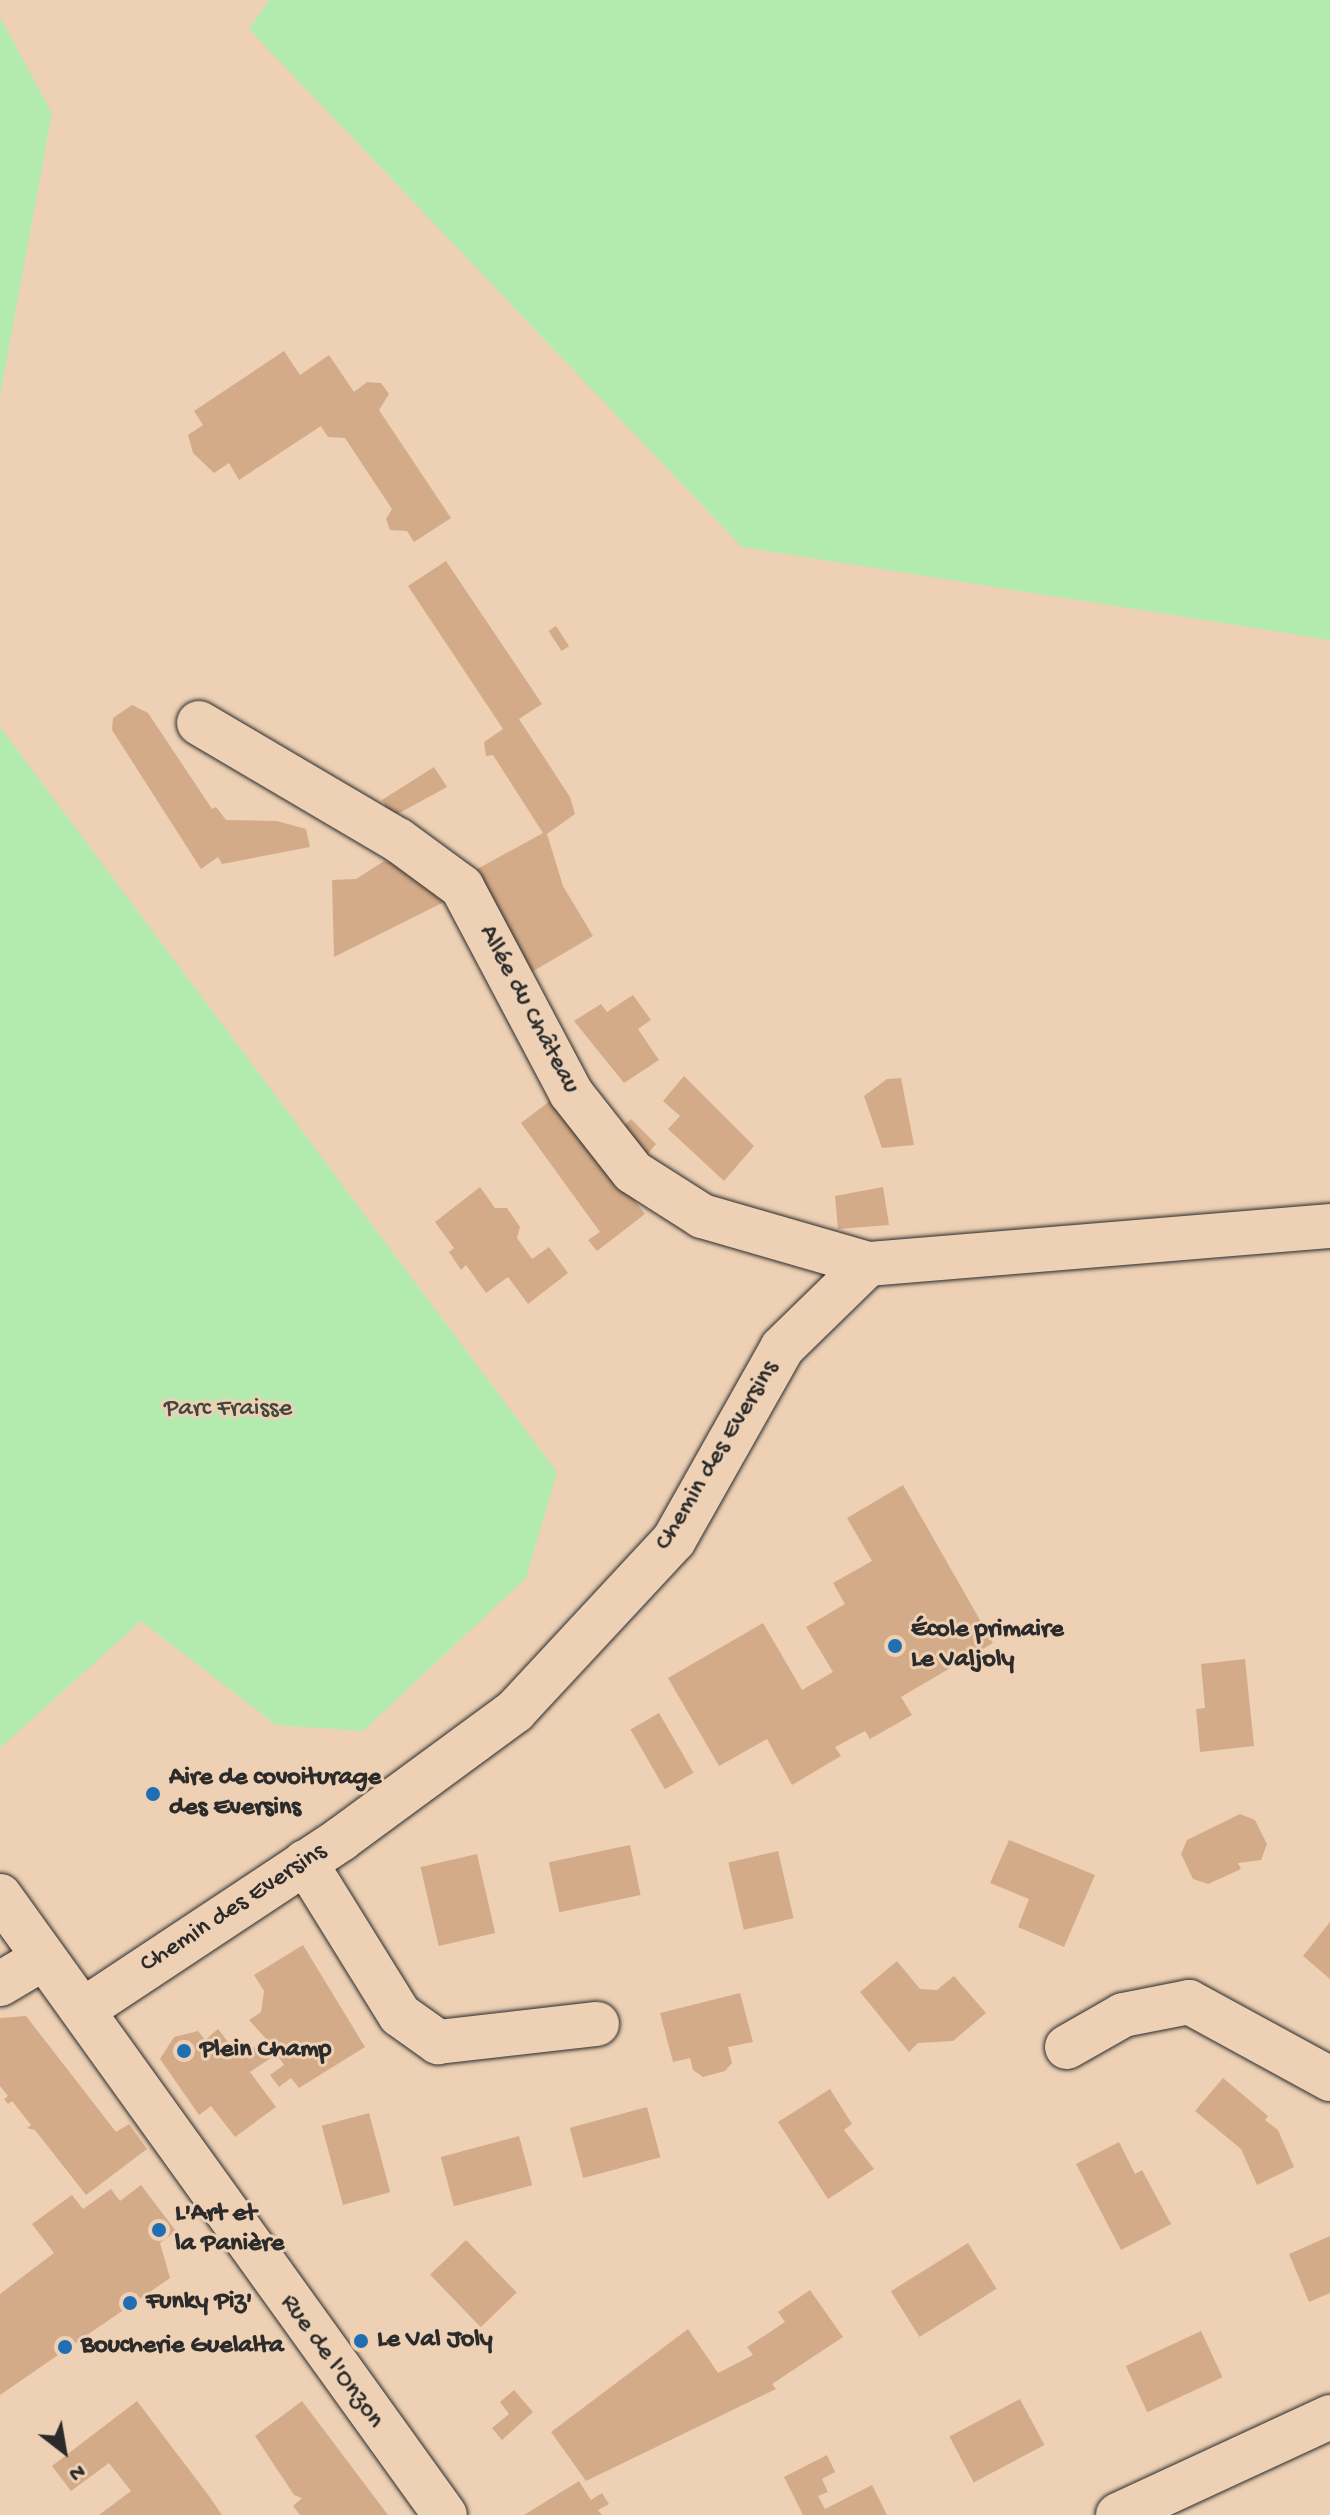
<!DOCTYPE html>
<meta charset="utf-8">
<style>
body{margin:0}
#map{position:relative;width:1330px;height:2515px;overflow:hidden;background:#eed1b4;font-family:"Gochi Hand",sans-serif}
div>[style]{position:absolute}
.green>*{inset:0;background:#b3ebaf}
.building>*{inset:0;background:#d4ab88;transform-origin:0 0}
.roads{filter:drop-shadow(0 0 2px #2b2b2b) drop-shadow(0 0 2px #2b2b2b)}
.street>*{height:44px;margin:-22px;padding:0 22px;transform-origin:22px;border-radius:22px;background:#eed1b4}
.secondary>*{height:44px;margin:-22px;padding:0 22px;transform-origin:22px;border-radius:22px;background:#eed1b4}
.dots>*{width:22px;height:22px;translate:-50% -50%;box-sizing:border-box;border:4px solid #eed1b4;border-radius:50%}
span{translate:-50% -50%;white-space:nowrap;text-align:center;line-height:1.15;-webkit-text-stroke:6px #eed1b4;paint-order:stroke}
.street-label{font-size:26px;color:#2b2b2b}
.park-label{font-size:26px;color:#3f483f}
.poi-label{font-size:26px;color:#2b2b2b;font-weight:700}
.left{translate:0 -50%;text-align:left}
.north{position:absolute;left:24px;top:2411px;width:80px;height:80px;-webkit-text-stroke:6px #eed1b4;paint-order:stroke;rotate:149deg;font-size:22px;font-weight:700;line-height:32px;text-align:center;color:#2b2b2b}
.north::after{content:'';display:block;margin:auto;width:28px;height:36px;background:#2b2b2b;clip-path:polygon(50% 0,100% 100%,50% 72%,0 100%)}
</style>
<div id="map">
<div class="green">
<i style="clip-path:polygon(269px 0,1330px 0,1330px 640px,742px 547px,249px 29px)"></i>
<i style="clip-path:polygon(0 17px,52px 113px,0 396px)"></i>
<i style="clip-path:polygon(0 727px,557px 1472px,526px 1578px,363px 1731px,276px 1725px,141px 1621px,0 1748px)"></i>
</div>
<div class="building">
<i style="clip-path:polygon(284px 351px,300px 375px,329px 355px,354px 392px,367px 382px,381px 383px,389px 394px,379px 410px,451px 518px,414px 542px,407px 531px,390px 530px,386px 519px,392px 509px,345px 438px,328px 437px,321px 426px,239px 480px,229px 463px,214px 473px,193px 453px,188px 435px,203px 425px,194px 411px)"></i>
<i style="clip-path:polygon(446px 561px,542px 704px,519px 719px,570px 797px,575px 814px,547px 834px,563px 886px,593px 936px,525px 976px,470px 873px,543px 833px,493px 755px,486px 756px,484px 742px,503px 729px,408px 586px)"></i>
<i style="left:556px;top:626px;width:24px;height:9px;rotate:57deg"></i>
<i style="clip-path:polygon(132px 705px,148px 713px,212px 809px,216px 807px,226px 820px,277px 821px,306px 829px,310px 847px,222px 864px,218px 857px,201px 869px,112px 730px,113px 718px)"></i>
<i style="clip-path:polygon(434px 767px,447px 787px,392px 817px,382px 800px)"></i>
<i style="clip-path:polygon(384px 861px,417px 868px,454px 897px,334px 957px,332px 880px,356px 879px)"></i>
<i style="clip-path:polygon(633px 995px,651px 1020px,638px 1029px,659px 1060px,624px 1083px,574px 1021px,601px 1004px,607px 1012px)"></i>
<i style="clip-path:polygon(684px 1076px,754px 1146px,724px 1181px,668px 1129px,680px 1116px,663px 1101px)"></i>
<i style="clip-path:polygon(901px 1078px,914px 1145px,882px 1148px,864px 1096px,887px 1079px)"></i>
<i style="clip-path:polygon(555px 1097px,645px 1214px,597px 1251px,588px 1240px,600px 1232px,521px 1123px)"></i>
<i style="clip-path:polygon(631px 1119px,656px 1144px,643px 1159px,618px 1131px)"></i>
<i style="clip-path:polygon(480px 1187px,495px 1208px,507px 1208px,520px 1227px,517px 1238px,532px 1259px,549px 1247px,568px 1273px,528px 1304px,508px 1277px,486px 1293px,466px 1265px,461px 1270px,449px 1252px,454px 1248px,435px 1222px)"></i>
<i style="clip-path:polygon(883px 1187px,889px 1225px,838px 1229px,835px 1196px)"></i>
<i style="clip-path:polygon(903px 1485px,993px 1643px,901px 1697px,912px 1715px,870px 1739px,865px 1731px,835px 1747px,841px 1756px,792px 1785px,767px 1739px,719px 1766px,668px 1678px,763px 1623px,802px 1690px,833px 1672px,806px 1627px,845px 1604px,833px 1583px,872px 1561px,847px 1518px)"></i>
<i style="clip-path:polygon(1245px 1659px,1254px 1746px,1200px 1752px,1196px 1709px,1205px 1708px,1201px 1664px)"></i>
<i style="left:659px;top:1713px;width:69px;height:33px;rotate:60deg"></i>
<i style="clip-path:polygon(1240px 1814px,1255px 1820px,1267px 1844px,1261px 1860px,1238px 1863px,1241px 1869px,1208px 1884px,1193px 1879px,1181px 1854px,1187px 1840px)"></i>
<i style="clip-path:polygon(1009px 1840px,1095px 1875px,1064px 1947px,1018px 1927px,1029px 1899px,990px 1883px)"></i>
<i style="left:630px;top:1845px;width:51px;height:83px;rotate:78deg"></i>
<i style="left:778px;top:1851px;width:69px;height:51px;rotate:77deg"></i>
<i style="left:477px;top:1854px;width:81px;height:58px;rotate:77deg"></i>
<i style="clip-path:polygon(1330px 1922px,1330px 1979px,1303px 1956px)"></i>
<i style="clip-path:polygon(303px 1945px,365px 2047px,299px 2088px,291px 2078px,279px 2087px,270px 2075px,284px 2065px,277px 2054px,250px 2072px,276px 2107px,235px 2137px,211px 2106px,199px 2115px,160px 2059px,174px 2037px,198px 2031px,205px 2040px,218px 2029px,239px 2056px,267px 2040px,249px 2020px,261px 2012px,264px 1991px,254px 1975px)"></i>
<i style="clip-path:polygon(897px 1961px,920px 1989px,937px 1990px,954px 1976px,986px 2013px,953px 2041px,918px 2043px,909px 2052px,860px 1992px)"></i>
<i style="clip-path:polygon(740px 1993px,753px 2042px,728px 2047px,732px 2063px,725px 2071px,703px 2077px,693px 2070px,690px 2058px,673px 2062px,660px 2013px)"></i>
<i style="clip-path:polygon(26px 2016px,116px 2132px,129px 2124px,147px 2149px,86px 2195px,35px 2130px,27px 2128px,31px 2125px,12px 2101px,8px 2104px,4px 2099px,8px 2096px,0 2086px,0 2018px)"></i>
<i style="clip-path:polygon(1223px 2078px,1268px 2116px,1265px 2120px,1278px 2130px,1294px 2167px,1257px 2185px,1241px 2149px,1195px 2111px)"></i>
<i style="clip-path:polygon(830px 2089px,852px 2124px,844px 2130px,874px 2169px,828px 2199px,778px 2122px)"></i>
<i style="left:647px;top:2107px;width:52px;height:80px;rotate:75deg"></i>
<i style="left:369px;top:2113px;width:82px;height:49px;rotate:75deg"></i>
<i style="left:519px;top:2136px;width:51px;height:81px;rotate:75deg"></i>
<i style="clip-path:polygon(1119px 2142px,1135px 2174px,1142px 2170px,1171px 2224px,1121px 2250px,1076px 2164px)"></i>
<i style="clip-path:polygon(141px 2185px,176px 2231px,160px 2243px,170px 2278px,0 2395px,0 2294px,54px 2253px,32px 2224px,72px 2195px,83px 2209px,111px 2189px,120px 2201px)"></i>
<i style="clip-path:polygon(1330px 2236px,1330px 2293px,1309px 2302px,1289px 2254px)"></i>
<i style="left:466px;top:2240px;width:73px;height:50px;rotate:46deg"></i>
<i style="left:968px;top:2243px;width:54px;height:91px;rotate:58deg"></i>
<i style="clip-path:polygon(810px 2290px,843px 2337px,772px 2384px,776px 2389px,586px 2481px,551px 2432px,688px 2329px,718px 2373px,753px 2355px,747px 2347px,785px 2322px,778px 2312px)"></i>
<i style="left:1201px;top:2331px;width:51px;height:83px;rotate:65deg"></i>
<i style="clip-path:polygon(514px 2390px,533px 2412px,502px 2440px,492px 2428px,509px 2414px,500px 2402px)"></i>
<i style="left:1020px;top:2399px;width:52px;height:80px;rotate:62deg"></i>
<i style="clip-path:polygon(137px 2401px,209px 2496px,222px 2515px,99px 2515px,131px 2491px,109px 2463px,71px 2491px,52px 2466px)"></i>
<i style="clip-path:polygon(302px 2401px,388px 2515px,300px 2515px,293px 2506px,302px 2498px,294px 2495px,255px 2436px)"></i>
<i style="clip-path:polygon(827px 2455px,835px 2472px,822px 2479px,828px 2492px,818px 2496px,825px 2509px,872px 2485px,887px 2515px,803px 2515px,784px 2477px)"></i>
<i style="clip-path:polygon(579px 2481px,591px 2500px,602px 2493px,609px 2504px,598px 2510px,602px 2515px,524px 2515px)"></i>
</div>
<div class="roads">
<div class="street">
<i style="left:199px;top:723px;width:231px;rotate:30.5deg"></i>
<i style="left:398px;top:840px;width:79px;rotate:36.3deg"></i>
<i style="left:462px;top:887px;width:233px;rotate:62.1deg"></i>
<i style="left:571px;top:1093px;width:100px;rotate:51.9deg"></i>
<i style="left:633px;top:1172px;width:82px;rotate:32.5deg"></i>
<i style="left:702px;top:1216px;width:173px;rotate:16.1deg"></i>
<i style="left:305px;top:1862px;width:180px;rotate:58.2deg"></i>
<i style="left:400px;top:2015px;width:47px;rotate:35.4deg"></i>
<i style="left:438px;top:2042px;width:160px;rotate:-6.5deg"></i>
<i style="left:83px;top:2010px;width:310px;rotate:-33.5deg"></i>
<i style="left:341px;top:1839px;width:216px;rotate:-36.3deg"></i>
<i style="left:515px;top:1711px;width:233px;rotate:-47.1deg"></i>
<i style="left:674px;top:1540px;width:220px;rotate:-60.6deg"></i>
<i style="left:782px;top:1348px;width:120px;rotate:-44.3deg"></i>
<i style="left:868px;top:1264px;width:464px;rotate:-4.7deg"></i>
<i style="left:1067px;top:2047px;width:64px;rotate:-29.7deg"></i>
<i style="left:1123px;top:2015px;width:67px;rotate:-11.1deg"></i>
<i style="left:1189px;top:2002px;width:161px;rotate:28.6deg"></i>
<i style="left:1118px;top:2515px;width:234px;rotate:-24.8deg"></i>
</div>
<div class="secondary">
<i style="left:0;top:1896px;width:762px;rotate:54.29deg"></i>
<i style="left:0;top:1984px;width:51px;rotate:-30.6deg"></i>
</div>
</div>
<div class="dots">
<i style="left:895px;top:1646px;background:#1f6fb2"></i>
<i style="left:153px;top:1794px;background:#1f6fb2"></i>
<i style="left:184px;top:2051px;background:#1f6fb2"></i>
<i style="left:159px;top:2230px;background:#1f6fb2"></i>
<i style="left:130px;top:2303px;background:#1f6fb2"></i>
<i style="left:361px;top:2341px;background:#1f6fb2"></i>
<i style="left:65px;top:2347px;background:#1f6fb2"></i>
</div>
<div class="street-label">
<span style="left:528px;top:1010px;rotate:62deg">Allée du Château</span>
<span style="left:718px;top:1456px;rotate:-59deg">Chemin des Eversins</span>
<span style="left:234px;top:1909px;rotate:-33deg">Chemin des Eversins</span>
<span style="left:331px;top:2362px;rotate:54deg">Rue de l'Onzon</span>
</div>
<div class="park-label">
<span style="left:228px;top:1410px">Parc Fraisse</span>
</div>
<div class="poi-label">
<span class="left" style="left:911px;top:1646px">École primaire<br>Le Valjoly</span>
<span class="left" style="left:169px;top:1794px">Aire de covoiturage<br>des Eversins</span>
<span class="left" style="left:200px;top:2051px">Plein Champ</span>
<span class="left" style="left:175px;top:2230px">L'Art et<br>la Panière</span>
<span class="left" style="left:146px;top:2303px">Funky Piz'</span>
<span class="left" style="left:377px;top:2341px">Le Val Joly</span>
<span class="left" style="left:81px;top:2347px">Boucherie Guelalta</span>
</div>
<div class="north">N</div>
</div>
